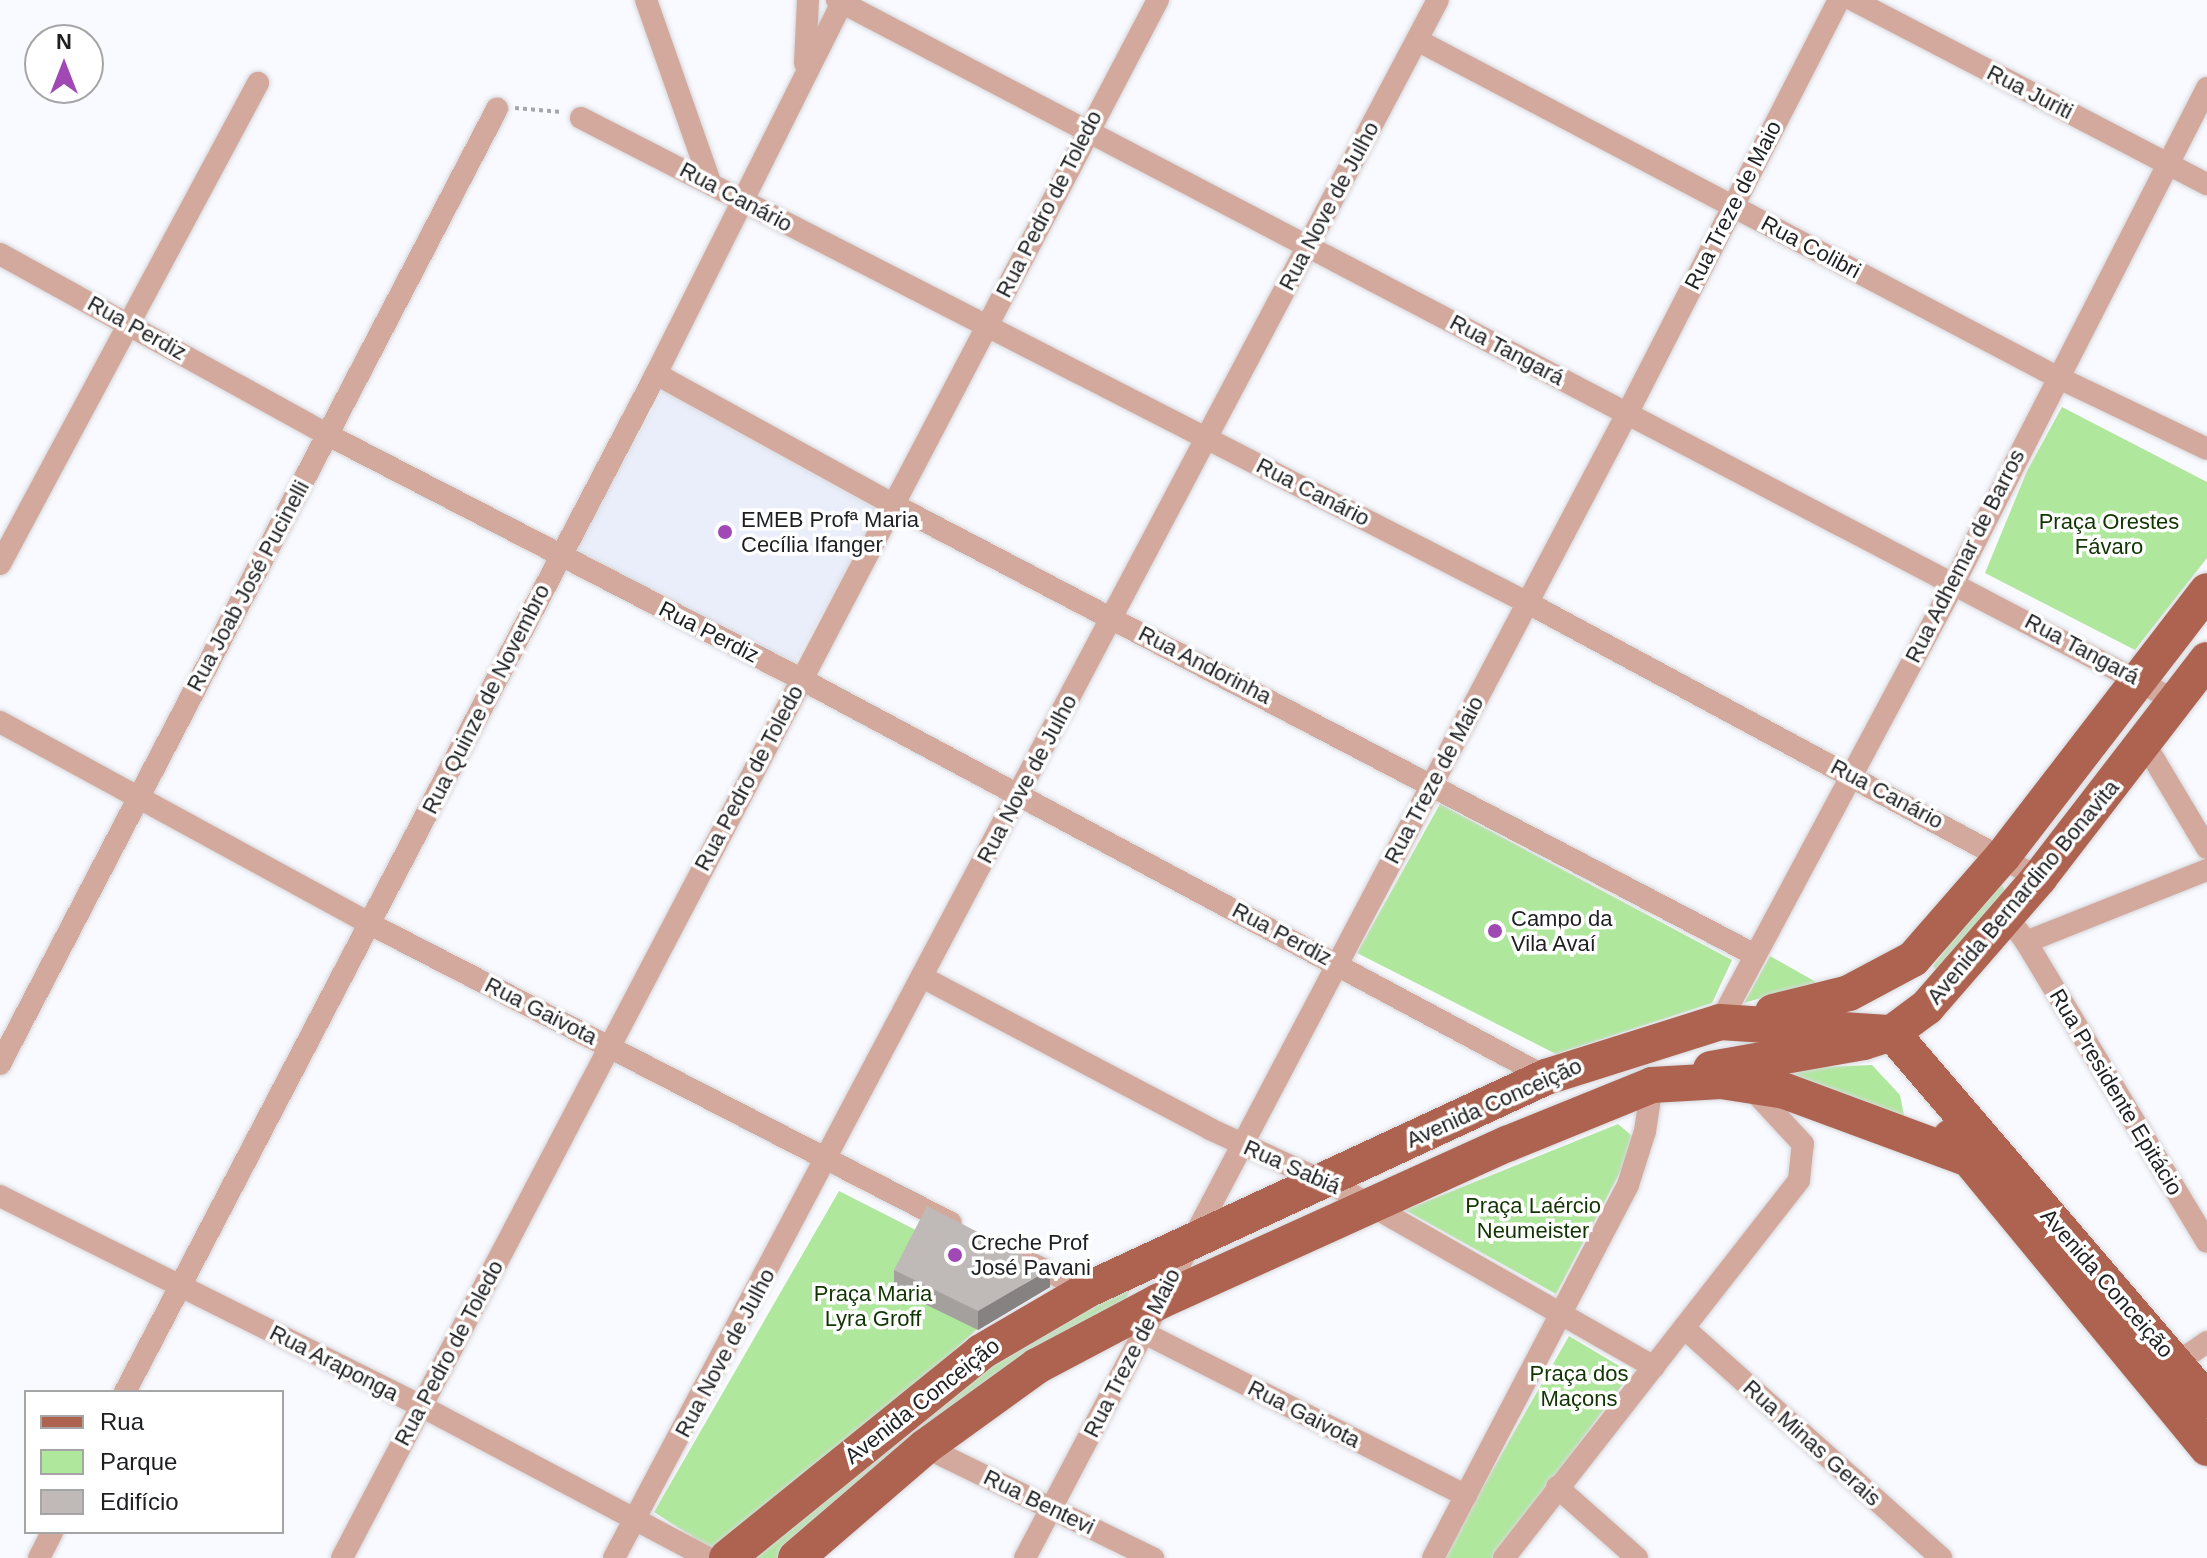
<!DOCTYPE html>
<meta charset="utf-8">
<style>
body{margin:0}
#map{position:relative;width:2207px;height:1558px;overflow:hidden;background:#f9faff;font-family:Arial,sans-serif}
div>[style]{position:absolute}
.built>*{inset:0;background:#e9eefa;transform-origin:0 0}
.green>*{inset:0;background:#afe79c}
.path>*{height:4px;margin-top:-2px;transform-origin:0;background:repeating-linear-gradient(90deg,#a6a7ab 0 4px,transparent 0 8px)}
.roads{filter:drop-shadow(0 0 2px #d6d7db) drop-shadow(0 0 2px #d6d7db)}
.minor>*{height:22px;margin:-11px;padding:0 11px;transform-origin:11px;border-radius:11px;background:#d4a99d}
.primary>*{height:36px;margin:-18px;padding:0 18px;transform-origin:18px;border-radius:18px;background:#ad634f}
.wall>*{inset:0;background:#a4a09e}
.shaded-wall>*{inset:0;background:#868281}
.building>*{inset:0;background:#bfbab8}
.dots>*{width:22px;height:22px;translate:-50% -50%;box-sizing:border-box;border:4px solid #fff;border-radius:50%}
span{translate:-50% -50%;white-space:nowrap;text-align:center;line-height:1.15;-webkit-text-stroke:7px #fff;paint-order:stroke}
.street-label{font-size:22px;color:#1e1f21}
.poi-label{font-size:22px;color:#1e1f21}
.left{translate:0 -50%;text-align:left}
.park-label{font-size:22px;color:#113500}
.legend{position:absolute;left:24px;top:1390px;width:260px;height:144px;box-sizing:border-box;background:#fff;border:2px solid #a5a5a6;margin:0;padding:10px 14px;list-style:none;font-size:24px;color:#1e1f21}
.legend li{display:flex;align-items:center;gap:16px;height:40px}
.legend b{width:40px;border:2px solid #a5a5a6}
.north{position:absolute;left:24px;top:24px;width:80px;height:80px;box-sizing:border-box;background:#fff;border:2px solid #a5a5a6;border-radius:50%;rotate:0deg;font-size:22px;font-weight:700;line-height:32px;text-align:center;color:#1e1f21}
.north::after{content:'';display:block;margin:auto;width:28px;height:36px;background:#a048b4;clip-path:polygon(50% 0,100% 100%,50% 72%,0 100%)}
</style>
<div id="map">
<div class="built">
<i style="left:663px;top:391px;width:247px;height:187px;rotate:29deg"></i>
</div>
<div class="green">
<i style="clip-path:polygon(2062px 407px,2207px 482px,2207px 558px,2135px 650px,1985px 573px,2027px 471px)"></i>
<i style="clip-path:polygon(1440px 804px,1732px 960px,1712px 1003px,1556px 1054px,1357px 953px)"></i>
<i style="clip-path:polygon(2000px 881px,2008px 897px,1942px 976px,1933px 966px)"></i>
<i style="clip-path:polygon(1770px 956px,1816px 982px,1744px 1003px)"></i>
<i style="clip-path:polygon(1872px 1065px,1900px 1095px,1906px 1126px,1775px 1069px)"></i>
<i style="clip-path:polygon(1618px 1124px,1637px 1140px,1556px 1294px,1405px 1210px)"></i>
<i style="clip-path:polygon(839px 1191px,1024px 1285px,943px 1361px,711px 1549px,654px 1512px)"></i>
<i style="clip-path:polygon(1136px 1279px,1119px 1312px,783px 1558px,745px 1558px,967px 1370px)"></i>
<i style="clip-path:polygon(1569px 1336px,1631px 1373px,1494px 1558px,1442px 1558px)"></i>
</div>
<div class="path">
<i style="left:515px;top:108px;width:47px;rotate:4.9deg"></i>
</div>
<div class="roads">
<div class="minor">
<i style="left:646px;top:0;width:193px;rotate:70.6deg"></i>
<i style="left:837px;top:0;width:1511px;rotate:27.63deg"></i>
<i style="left:1853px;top:0;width:399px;rotate:27.5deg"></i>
<i style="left:1417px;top:40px;width:723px;rotate:27.77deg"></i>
<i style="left:2057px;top:377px;width:166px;rotate:25.6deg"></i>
<i style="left:805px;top:63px;width:63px;rotate:-87.3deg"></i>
<i style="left:581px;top:118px;width:1064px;rotate:27.12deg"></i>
<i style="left:1528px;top:603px;width:580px;rotate:28.29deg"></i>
<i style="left:0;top:254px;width:375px;rotate:28.9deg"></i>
<i style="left:328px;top:435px;width:532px;rotate:27.29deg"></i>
<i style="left:801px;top:679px;width:845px;rotate:28.11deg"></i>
<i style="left:656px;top:374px;width:272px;rotate:28.8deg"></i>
<i style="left:894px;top:505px;width:972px;rotate:27.59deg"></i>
<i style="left:0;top:564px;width:546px;rotate:-61.79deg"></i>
<i style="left:0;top:722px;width:422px;rotate:28.6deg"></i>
<i style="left:370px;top:924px;width:653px;rotate:27.23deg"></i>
<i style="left:2145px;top:744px;width:121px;rotate:59.2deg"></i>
<i style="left:2018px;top:931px;width:14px;rotate:54deg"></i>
<i style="left:2026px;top:942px;width:195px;rotate:-21.7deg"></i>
<i style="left:2026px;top:942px;width:350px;rotate:58.9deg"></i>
<i style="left:924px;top:978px;width:323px;rotate:27.8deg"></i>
<i style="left:1210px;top:1129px;width:153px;rotate:24.7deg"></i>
<i style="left:1349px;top:1193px;width:351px;rotate:29.7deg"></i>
<i style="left:1720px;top:1022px;width:497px;rotate:-61.9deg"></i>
<i style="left:1954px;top:583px;width:556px;rotate:-62.93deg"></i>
<i style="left:0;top:1064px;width:1077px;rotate:-62.51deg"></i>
<i style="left:0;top:1196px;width:470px;rotate:26.5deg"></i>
<i style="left:421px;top:1406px;width:325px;rotate:27.9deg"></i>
<i style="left:1024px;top:1260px;width:70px;rotate:25.5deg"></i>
<i style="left:1684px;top:1328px;width:345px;rotate:41.8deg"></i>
<i style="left:1142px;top:1332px;width:363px;rotate:26.8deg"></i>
<i style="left:2165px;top:1371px;width:51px;rotate:-34.6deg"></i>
<i style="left:125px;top:1392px;width:1148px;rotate:-62.45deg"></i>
<i style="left:656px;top:374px;width:415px;rotate:-63.4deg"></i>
<i style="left:925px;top:1447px;width:254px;rotate:26deg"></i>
<i style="left:1557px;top:1487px;width:107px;rotate:41.6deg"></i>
<i style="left:39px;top:1558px;width:29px;rotate:-63deg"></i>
<i style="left:342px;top:1558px;width:1759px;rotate:-62.36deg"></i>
<i style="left:614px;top:1558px;width:1762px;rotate:-62.13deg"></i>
<i style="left:1025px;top:1558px;width:1293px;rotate:-62.25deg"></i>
<i style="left:1627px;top:414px;width:465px;rotate:-62.9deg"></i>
<i style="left:1433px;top:1558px;width:421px;rotate:-62.4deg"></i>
<i style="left:1628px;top:1185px;width:57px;rotate:-72.5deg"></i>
<i style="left:1645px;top:1131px;width:47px;rotate:-81.3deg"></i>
<i style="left:1504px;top:1558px;width:479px;rotate:-52deg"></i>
<i style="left:1799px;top:1180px;width:36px;rotate:-84deg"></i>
<i style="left:1803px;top:1144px;width:78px;rotate:-132.9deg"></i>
</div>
<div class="primary">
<i style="left:1773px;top:1012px;width:78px;rotate:-14deg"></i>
<i style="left:1849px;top:993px;width:72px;rotate:-28deg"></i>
<i style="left:1913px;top:959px;width:137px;rotate:-48.9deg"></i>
<i style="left:2003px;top:856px;width:334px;rotate:-52.4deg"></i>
<i style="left:1711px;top:1069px;width:155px;rotate:-10deg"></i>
<i style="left:1864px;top:1042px;width:29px;rotate:-18deg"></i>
<i style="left:1892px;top:1033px;width:44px;rotate:-36.6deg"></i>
<i style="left:1927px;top:1007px;width:171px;rotate:-49deg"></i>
<i style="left:2039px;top:878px;width:275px;rotate:-52.4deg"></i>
<i style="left:1951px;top:1137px;width:403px;rotate:50.5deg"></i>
<i style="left:727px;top:1558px;width:327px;rotate:-39deg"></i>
<i style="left:981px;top:1352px;width:123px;rotate:-30.3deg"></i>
<i style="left:1087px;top:1290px;width:506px;rotate:-24.89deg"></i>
<i style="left:1546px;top:1077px;width:182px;rotate:-17.5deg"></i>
<i style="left:1720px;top:1022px;width:172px;rotate:3.7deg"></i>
<i style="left:1892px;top:1033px;width:484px;rotate:49.4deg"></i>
<i style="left:796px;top:1558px;width:170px;rotate:-40.7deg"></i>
<i style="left:925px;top:1447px;width:138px;rotate:-35.9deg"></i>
<i style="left:1037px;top:1366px;width:137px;rotate:-27.9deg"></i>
<i style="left:1158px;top:1302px;width:383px;rotate:-24.4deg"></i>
<i style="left:1507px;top:1144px;width:157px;rotate:-22.1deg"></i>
<i style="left:1652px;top:1085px;width:69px;rotate:-3.3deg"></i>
<i style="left:1721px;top:1081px;width:65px;rotate:8.9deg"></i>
<i style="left:1785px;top:1091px;width:190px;rotate:20.3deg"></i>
</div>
</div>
<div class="wall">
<i style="clip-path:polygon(894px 1270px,1050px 1287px,978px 1330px,894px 1289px)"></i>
</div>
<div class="shaded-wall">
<i style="clip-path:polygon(1050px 1269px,1050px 1287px,978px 1330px,978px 1311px)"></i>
</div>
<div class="building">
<i style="clip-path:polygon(927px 1206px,1050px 1269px,978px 1311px,894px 1270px)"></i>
</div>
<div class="dots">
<i style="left:725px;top:532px;background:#a048b4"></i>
<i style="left:1495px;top:931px;background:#a048b4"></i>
<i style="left:955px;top:1255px;background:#a048b4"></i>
</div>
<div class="street-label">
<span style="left:2030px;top:92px;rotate:27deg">Rua Juriti</span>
<span style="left:736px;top:197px;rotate:28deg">Rua Canário</span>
<span style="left:1049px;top:204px;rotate:-63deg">Rua Pedro de Toledo</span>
<span style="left:1733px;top:205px;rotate:-63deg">Rua Treze de Maio</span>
<span style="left:1329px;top:206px;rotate:-62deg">Rua Nove de Julho</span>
<span style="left:1811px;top:247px;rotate:28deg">Rua Colibri</span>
<span style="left:137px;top:328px;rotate:29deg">Rua Perdiz</span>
<span style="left:1507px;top:350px;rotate:28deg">Rua Tangará</span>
<span style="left:1313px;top:492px;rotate:27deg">Rua Canário</span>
<span style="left:1965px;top:556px;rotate:-63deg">Rua Adhemar de Barros</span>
<span style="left:248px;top:586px;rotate:-62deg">Rua Joab José Pucinelli</span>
<span style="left:709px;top:632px;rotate:27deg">Rua Perdiz</span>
<span style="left:2082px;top:649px;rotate:28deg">Rua Tangará</span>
<span style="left:1205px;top:665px;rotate:27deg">Rua Andorinha</span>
<span style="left:486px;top:699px;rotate:-63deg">Rua Quinze de Novembro</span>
<span style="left:749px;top:778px;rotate:-62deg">Rua Pedro de Toledo</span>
<span style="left:1027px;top:779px;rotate:-62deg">Rua Nove de Julho</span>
<span style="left:1434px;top:780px;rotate:-62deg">Rua Treze de Maio</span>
<span style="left:1887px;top:794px;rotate:28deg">Rua Canário</span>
<span style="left:2023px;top:892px;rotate:-50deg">Avenida Bernardino Bonavita</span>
<span style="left:1282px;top:934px;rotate:28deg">Rua Perdiz</span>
<span style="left:541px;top:1011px;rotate:27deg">Rua Gaivota</span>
<span style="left:2116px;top:1092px;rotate:59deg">Rua Presidente Epitácio</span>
<span style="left:1494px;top:1103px;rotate:-24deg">Avenida Conceição</span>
<span style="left:1292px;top:1167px;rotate:24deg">Rua Sabiá</span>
<span style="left:2107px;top:1283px;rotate:49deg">Avenida Conceição</span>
<span style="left:449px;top:1353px;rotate:-62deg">Rua Pedro de Toledo</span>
<span style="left:725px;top:1353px;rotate:-62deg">Rua Nove de Julho</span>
<span style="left:1132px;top:1353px;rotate:-63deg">Rua Treze de Maio</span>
<span style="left:334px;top:1363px;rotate:27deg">Rua Araponga</span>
<span style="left:922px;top:1401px;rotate:-38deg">Avenida Conceição</span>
<span style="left:1304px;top:1414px;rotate:27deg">Rua Gaivota</span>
<span style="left:1812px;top:1443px;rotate:42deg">Rua Minas Gerais</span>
<span style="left:1039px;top:1502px;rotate:26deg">Rua Bentevi</span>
</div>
<div class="poi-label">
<span class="left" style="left:741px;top:532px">EMEB Profª Maria<br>Cecília Ifanger</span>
<span class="left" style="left:1511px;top:931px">Campo da<br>Vila Avaí</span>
<span class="left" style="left:971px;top:1255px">Creche Prof<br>José Pavani</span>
</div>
<div class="park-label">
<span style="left:2109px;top:534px">Praça Orestes<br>Fávaro</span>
<span style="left:1533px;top:1218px">Praça Laércio<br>Neumeister</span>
<span style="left:873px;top:1306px">Praça Maria<br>Lyra Groff</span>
<span style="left:1579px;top:1386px">Praça dos<br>Maçons</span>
</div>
<ul class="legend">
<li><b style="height:10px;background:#ad634f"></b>Rua</li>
<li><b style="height:22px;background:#afe79c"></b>Parque</li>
<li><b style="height:22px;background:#bfbab8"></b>Edifício</li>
</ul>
<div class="north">N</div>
</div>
